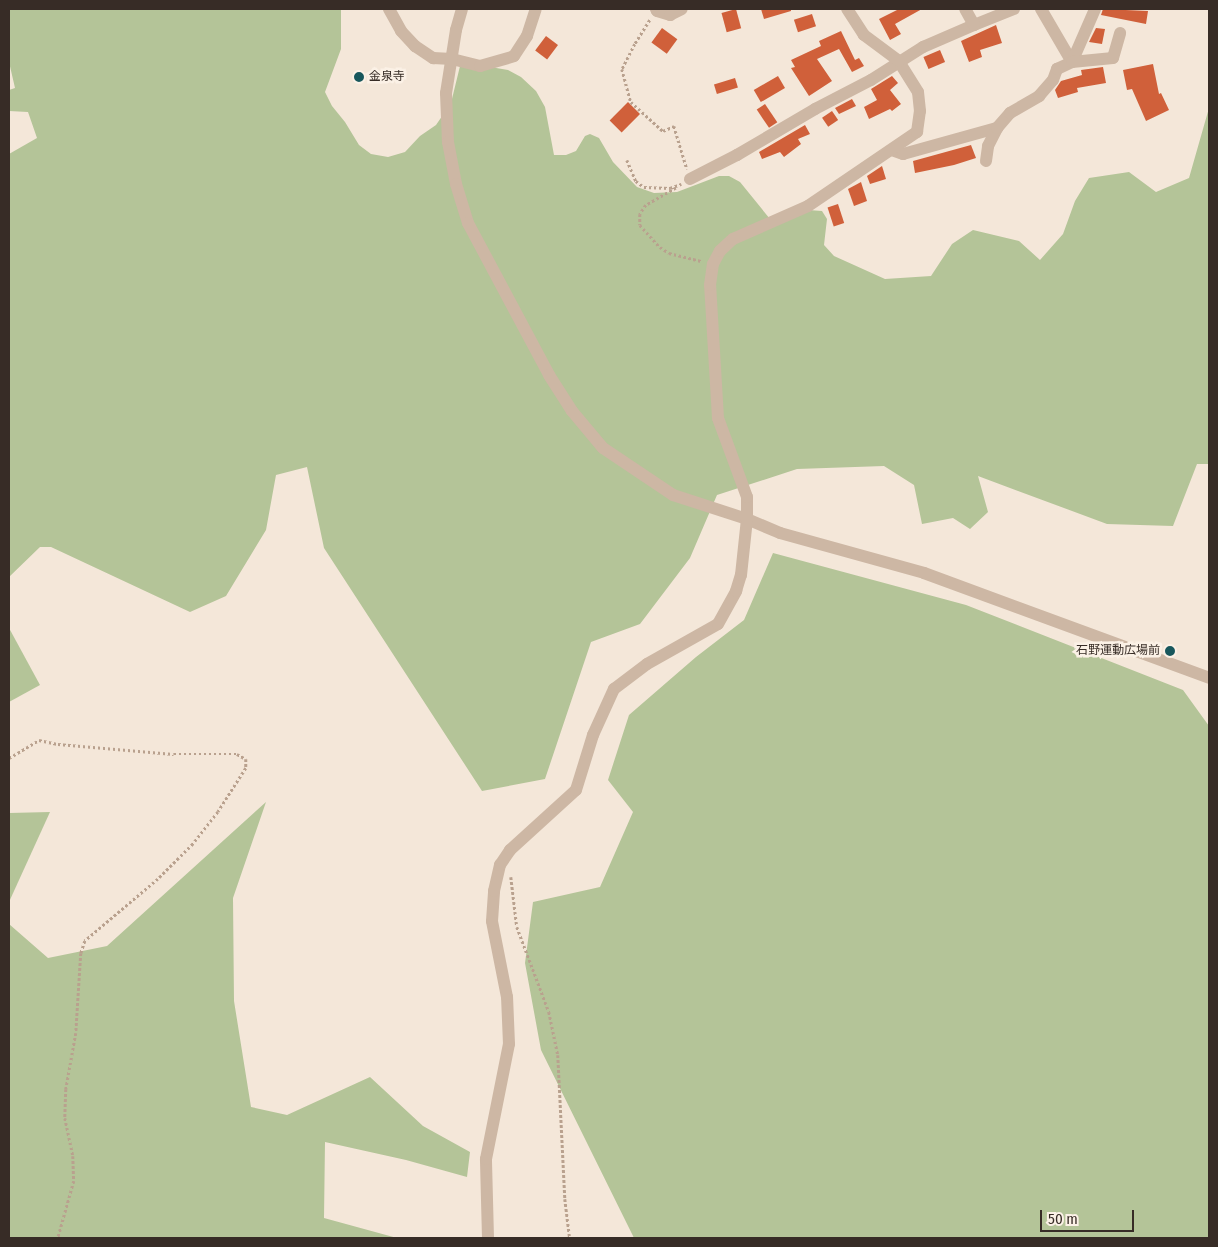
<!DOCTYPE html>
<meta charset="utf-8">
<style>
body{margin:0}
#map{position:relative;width:1218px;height:1247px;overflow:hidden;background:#f4e7d9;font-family:"Fira Sans Condensed","Noto Sans JP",sans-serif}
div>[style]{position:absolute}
.green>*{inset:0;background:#b4c498}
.building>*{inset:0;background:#d0603a;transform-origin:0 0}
.path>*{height:2.5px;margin-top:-1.25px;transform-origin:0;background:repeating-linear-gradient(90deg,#b9a18e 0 2.5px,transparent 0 5px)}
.minor>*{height:12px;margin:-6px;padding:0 6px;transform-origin:6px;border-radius:6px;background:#cdb7a4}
.dots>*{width:14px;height:14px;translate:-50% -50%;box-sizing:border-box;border:2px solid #fbf1e6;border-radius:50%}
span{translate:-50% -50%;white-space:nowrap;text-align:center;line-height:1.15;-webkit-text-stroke:5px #fbf1e6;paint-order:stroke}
.poi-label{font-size:12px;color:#372c26}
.left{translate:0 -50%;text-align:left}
.right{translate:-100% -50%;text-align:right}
.frame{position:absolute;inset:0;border:10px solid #372c26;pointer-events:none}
.scale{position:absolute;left:1040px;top:1210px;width:94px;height:22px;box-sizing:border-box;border:2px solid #372c26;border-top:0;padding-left:6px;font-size:15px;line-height:18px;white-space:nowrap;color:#372c26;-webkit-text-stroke:4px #fbf1e6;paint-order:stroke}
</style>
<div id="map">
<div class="green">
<i style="clip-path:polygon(9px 9px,341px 9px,341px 49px,325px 92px,332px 106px,345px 122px,359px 145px,371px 154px,388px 157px,405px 152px,420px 136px,436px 125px,451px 103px,461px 62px,508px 70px,521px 77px,536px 91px,545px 107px,554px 155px,566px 155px,576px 151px,585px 136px,590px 134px,599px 138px,613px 162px,637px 187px,654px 193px,677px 192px,719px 176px,729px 176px,740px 182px,770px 219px,808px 210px,822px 211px,827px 219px,824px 245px,834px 256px,885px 279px,931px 276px,952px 244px,973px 230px,1019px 241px,1040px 260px,1063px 234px,1075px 201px,1089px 178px,1129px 172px,1156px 192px,1189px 178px,1209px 108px,1209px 464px,1197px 464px,1173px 526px,1107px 524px,978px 476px,988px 512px,970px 529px,953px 518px,922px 524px,914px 485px,884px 466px,797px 469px,717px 495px,690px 558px,640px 624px,591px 642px,545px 779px,482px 791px,324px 548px,307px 467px,276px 475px,266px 530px,226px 596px,190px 612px,51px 547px,40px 547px,9px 577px,9px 154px,37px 138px,28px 112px,9px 111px,9px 90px,15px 88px,9px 62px)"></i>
<i style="clip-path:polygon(773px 553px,966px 605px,1183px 690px,1209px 726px,1209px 1238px,634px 1238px,541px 1050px,525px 963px,533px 902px,600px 887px,633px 812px,608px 780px,629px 715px,696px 657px,744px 620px)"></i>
<i style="clip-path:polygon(9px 628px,40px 685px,9px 702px)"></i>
<i style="clip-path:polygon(266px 802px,233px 898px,234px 1001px,251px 1107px,287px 1115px,370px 1077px,423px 1126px,470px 1152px,467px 1177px,406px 1160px,325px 1142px,324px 1218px,397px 1238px,9px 1238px,9px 924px,48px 958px,107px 946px)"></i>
<i style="clip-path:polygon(50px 812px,9px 902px,9px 813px)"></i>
</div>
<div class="building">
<i style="left:736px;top:9px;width:20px;height:15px;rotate:75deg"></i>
<i style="clip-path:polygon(761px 9px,791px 9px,791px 11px,764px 19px)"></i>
<i style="clip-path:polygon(899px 9px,922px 9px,895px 24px,901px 34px,890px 40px,879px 19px)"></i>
<i style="clip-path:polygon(1103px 9px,1148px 11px,1146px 24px,1101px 15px)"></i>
<i style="left:812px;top:14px;width:13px;height:19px;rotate:72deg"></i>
<i style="clip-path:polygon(996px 25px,1002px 43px,980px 50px,982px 57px,969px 62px,961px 41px)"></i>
<i style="left:662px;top:28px;width:19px;height:18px;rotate:36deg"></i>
<i style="clip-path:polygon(1096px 28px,1105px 29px,1102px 44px,1089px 42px)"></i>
<i style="clip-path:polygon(841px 31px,855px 60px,859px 58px,864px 66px,852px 72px,839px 49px,817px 59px,832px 81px,809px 96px,791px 68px,795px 67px,791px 60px,821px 46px,819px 41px)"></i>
<i style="left:546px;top:36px;width:15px;height:18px;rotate:37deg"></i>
<i style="left:940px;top:50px;width:13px;height:18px;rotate:67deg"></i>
<i style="clip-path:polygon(1153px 64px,1159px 94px,1161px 93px,1169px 110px,1146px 121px,1132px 89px,1127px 90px,1123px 70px)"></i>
<i style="clip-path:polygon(1103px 67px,1106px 83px,1077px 88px,1078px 92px,1058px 98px,1055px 90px,1061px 81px,1082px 75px,1081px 70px)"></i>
<i style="left:778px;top:76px;width:14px;height:28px;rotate:60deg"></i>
<i style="clip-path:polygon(892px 76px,898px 83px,890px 90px,901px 104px,892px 111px,890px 109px,869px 119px,864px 107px,877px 100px,871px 89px)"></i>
<i style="left:735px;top:78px;width:10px;height:22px;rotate:73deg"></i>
<i style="clip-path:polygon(852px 99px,856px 106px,839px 114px,835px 108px)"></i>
<i style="left:628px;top:102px;width:17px;height:26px;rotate:45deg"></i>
<i style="left:765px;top:104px;width:22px;height:10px;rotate:56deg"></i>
<i style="left:832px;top:111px;width:11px;height:12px;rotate:56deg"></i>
<i style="clip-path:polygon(805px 125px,810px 134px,798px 139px,801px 144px,784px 157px,780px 152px,762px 159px,759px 152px)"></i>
<i style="clip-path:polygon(971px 145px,976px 158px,954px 165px,915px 173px,913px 161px)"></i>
<i style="clip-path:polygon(882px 166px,886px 179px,870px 184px,867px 176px)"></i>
<i style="clip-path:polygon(861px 182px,867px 201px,854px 206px,848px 189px)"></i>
<i style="left:838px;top:204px;width:20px;height:11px;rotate:72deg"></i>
</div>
<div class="path">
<i style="left:650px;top:20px;width:28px;rotate:122deg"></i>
<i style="left:635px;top:44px;width:28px;rotate:117deg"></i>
<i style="left:622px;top:69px;width:34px;rotate:75deg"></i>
<i style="left:631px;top:102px;width:43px;rotate:42.2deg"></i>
<i style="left:663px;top:131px;width:12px;rotate:-24deg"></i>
<i style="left:674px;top:126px;width:45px;rotate:73.2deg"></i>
<i style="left:627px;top:160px;width:23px;rotate:67deg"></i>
<i style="left:636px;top:181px;width:10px;rotate:37deg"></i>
<i style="left:644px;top:187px;width:26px;rotate:2deg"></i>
<i style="left:670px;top:188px;width:12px;rotate:-20deg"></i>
<i style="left:676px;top:188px;width:34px;rotate:150deg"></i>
<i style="left:646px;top:205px;width:11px;rotate:124deg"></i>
<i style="left:640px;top:214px;width:11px;rotate:90deg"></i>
<i style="left:640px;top:225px;width:30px;rotate:48deg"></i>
<i style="left:660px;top:247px;width:11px;rotate:34deg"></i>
<i style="left:669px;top:253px;width:34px;rotate:14deg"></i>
<i style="left:9px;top:758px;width:35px;rotate:-31deg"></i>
<i style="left:39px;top:740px;width:19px;rotate:12deg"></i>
<i style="left:58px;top:744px;width:116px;rotate:4.9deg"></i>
<i style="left:174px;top:754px;width:63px"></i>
<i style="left:237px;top:754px;width:10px;rotate:29deg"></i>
<i style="left:246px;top:759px;width:9px;rotate:90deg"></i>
<i style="left:246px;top:768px;width:52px;rotate:122.5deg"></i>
<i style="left:218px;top:812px;width:41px;rotate:128deg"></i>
<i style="left:193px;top:844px;width:49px;rotate:135deg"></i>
<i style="left:158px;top:879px;width:96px;rotate:139.7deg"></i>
<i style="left:85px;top:941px;width:13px;rotate:108deg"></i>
<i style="left:81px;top:953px;width:80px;rotate:93.6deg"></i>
<i style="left:76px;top:1033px;width:57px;rotate:100.1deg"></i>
<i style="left:66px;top:1089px;width:29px;rotate:92deg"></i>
<i style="left:65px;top:1118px;width:39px;rotate:78deg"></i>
<i style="left:73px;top:1156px;width:25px;rotate:88deg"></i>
<i style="left:74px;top:1181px;width:59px;rotate:105.7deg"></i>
<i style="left:511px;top:877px;width:50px;rotate:83.2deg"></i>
<i style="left:517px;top:927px;width:91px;rotate:69.4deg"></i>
<i style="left:549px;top:1012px;width:44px;rotate:78.2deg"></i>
<i style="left:558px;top:1055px;width:144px;rotate:87.2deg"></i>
<i style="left:565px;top:1199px;width:39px;rotate:83deg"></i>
</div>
<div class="minor">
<i style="left:389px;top:9px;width:25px;rotate:61deg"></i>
<i style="left:401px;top:31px;width:21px;rotate:47deg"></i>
<i style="left:415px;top:46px;width:22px;rotate:34deg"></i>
<i style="left:433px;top:58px;width:19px;rotate:3deg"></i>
<i style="left:452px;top:59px;width:29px;rotate:14deg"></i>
<i style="left:480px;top:66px;width:35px;rotate:-16deg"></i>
<i style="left:514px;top:56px;width:24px;rotate:-57deg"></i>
<i style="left:527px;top:36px;width:28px;rotate:-72deg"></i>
<i style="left:462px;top:9px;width:22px;rotate:106deg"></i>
<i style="left:456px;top:30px;width:64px;rotate:99deg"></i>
<i style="left:446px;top:93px;width:49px;rotate:87.7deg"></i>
<i style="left:448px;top:142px;width:43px;rotate:79.2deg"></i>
<i style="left:456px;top:184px;width:41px;rotate:72.9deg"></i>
<i style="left:468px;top:223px;width:172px;rotate:61.9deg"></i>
<i style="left:549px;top:375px;width:43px;rotate:57.4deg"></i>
<i style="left:572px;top:411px;width:48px;rotate:50deg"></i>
<i style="left:603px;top:448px;width:84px;rotate:33.9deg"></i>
<i style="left:673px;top:495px;width:78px;rotate:18deg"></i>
<i style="left:747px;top:519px;width:36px;rotate:23deg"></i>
<i style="left:780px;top:533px;width:149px;rotate:15.5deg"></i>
<i style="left:924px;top:573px;width:304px;rotate:20.2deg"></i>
<i style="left:656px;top:9px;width:2px;rotate:63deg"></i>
<i style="left:657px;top:11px;width:14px;rotate:17deg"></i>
<i style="left:670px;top:15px;width:13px;rotate:-27deg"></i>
<i style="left:1041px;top:9px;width:61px;rotate:59.7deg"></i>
<i style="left:974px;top:25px;width:43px;rotate:-21.8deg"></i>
<i style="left:1072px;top:62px;width:58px;rotate:-66.5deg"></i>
<i style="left:892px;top:150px;width:12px;rotate:20deg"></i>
<i style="left:903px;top:154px;width:98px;rotate:-15.5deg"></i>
<i style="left:986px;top:161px;width:15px;rotate:-82deg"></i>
<i style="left:988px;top:146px;width:20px;rotate:-63deg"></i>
<i style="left:997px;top:128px;width:20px;rotate:-49deg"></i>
<i style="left:1010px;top:113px;width:34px;rotate:-30deg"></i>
<i style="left:1039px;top:96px;width:21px;rotate:-49deg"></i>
<i style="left:1053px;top:80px;width:12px;rotate:-70deg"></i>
<i style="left:1057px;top:69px;width:17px;rotate:-25deg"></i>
<i style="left:1072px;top:62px;width:41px;rotate:-5.6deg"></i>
<i style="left:1113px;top:58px;width:26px;rotate:-74deg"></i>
<i style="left:690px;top:179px;width:53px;rotate:-27.1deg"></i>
<i style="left:737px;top:155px;width:91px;rotate:-30.5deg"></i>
<i style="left:815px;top:109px;width:63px;rotate:-27.4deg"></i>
<i style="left:871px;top:80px;width:62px;rotate:-32.4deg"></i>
<i style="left:923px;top:47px;width:56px;rotate:-23.3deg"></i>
<i style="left:974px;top:25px;width:18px;rotate:-119deg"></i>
<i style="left:488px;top:1238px;width:79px;rotate:-91.5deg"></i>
<i style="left:486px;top:1159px;width:117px;rotate:-78.7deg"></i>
<i style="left:509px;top:1044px;width:47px;rotate:-92.4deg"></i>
<i style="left:507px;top:997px;width:77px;rotate:-101.2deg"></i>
<i style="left:492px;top:921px;width:30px;rotate:-86deg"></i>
<i style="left:494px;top:891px;width:27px;rotate:-77deg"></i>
<i style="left:500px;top:865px;width:18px;rotate:-56deg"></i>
<i style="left:510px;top:850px;width:89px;rotate:-42.3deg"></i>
<i style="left:576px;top:790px;width:58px;rotate:-72.8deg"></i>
<i style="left:593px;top:735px;width:51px;rotate:-65.5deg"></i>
<i style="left:614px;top:689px;width:41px;rotate:-37.1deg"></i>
<i style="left:647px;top:664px;width:81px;rotate:-29.4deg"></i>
<i style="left:718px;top:624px;width:38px;rotate:-61deg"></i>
<i style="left:736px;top:591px;width:17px;rotate:-73deg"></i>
<i style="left:741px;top:575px;width:56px;rotate:-83.9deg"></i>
<i style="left:747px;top:519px;width:22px;rotate:-90deg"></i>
<i style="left:747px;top:497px;width:84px;rotate:-110.2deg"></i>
<i style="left:718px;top:418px;width:133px;rotate:-93.4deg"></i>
<i style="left:710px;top:285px;width:21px;rotate:-82deg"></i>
<i style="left:713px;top:264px;width:15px;rotate:-62deg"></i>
<i style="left:720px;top:251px;width:18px;rotate:-43deg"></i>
<i style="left:733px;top:239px;width:82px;rotate:-23.7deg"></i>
<i style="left:808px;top:206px;width:132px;rotate:-34.2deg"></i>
<i style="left:917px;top:132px;width:21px;rotate:-82deg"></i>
<i style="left:920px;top:111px;width:19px;rotate:-96deg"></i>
<i style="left:918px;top:92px;width:36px;rotate:-122deg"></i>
<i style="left:899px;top:61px;width:44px;rotate:-143.4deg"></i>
<i style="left:864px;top:35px;width:31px;rotate:-123deg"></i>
</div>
<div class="dots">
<i style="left:359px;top:77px;background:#18575c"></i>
<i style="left:1170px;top:651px;background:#18575c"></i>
</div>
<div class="poi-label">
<span class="left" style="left:369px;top:77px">金泉寺</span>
<span class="right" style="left:1160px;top:651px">石野運動広場前</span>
</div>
<div class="frame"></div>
<div class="scale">50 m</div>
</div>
